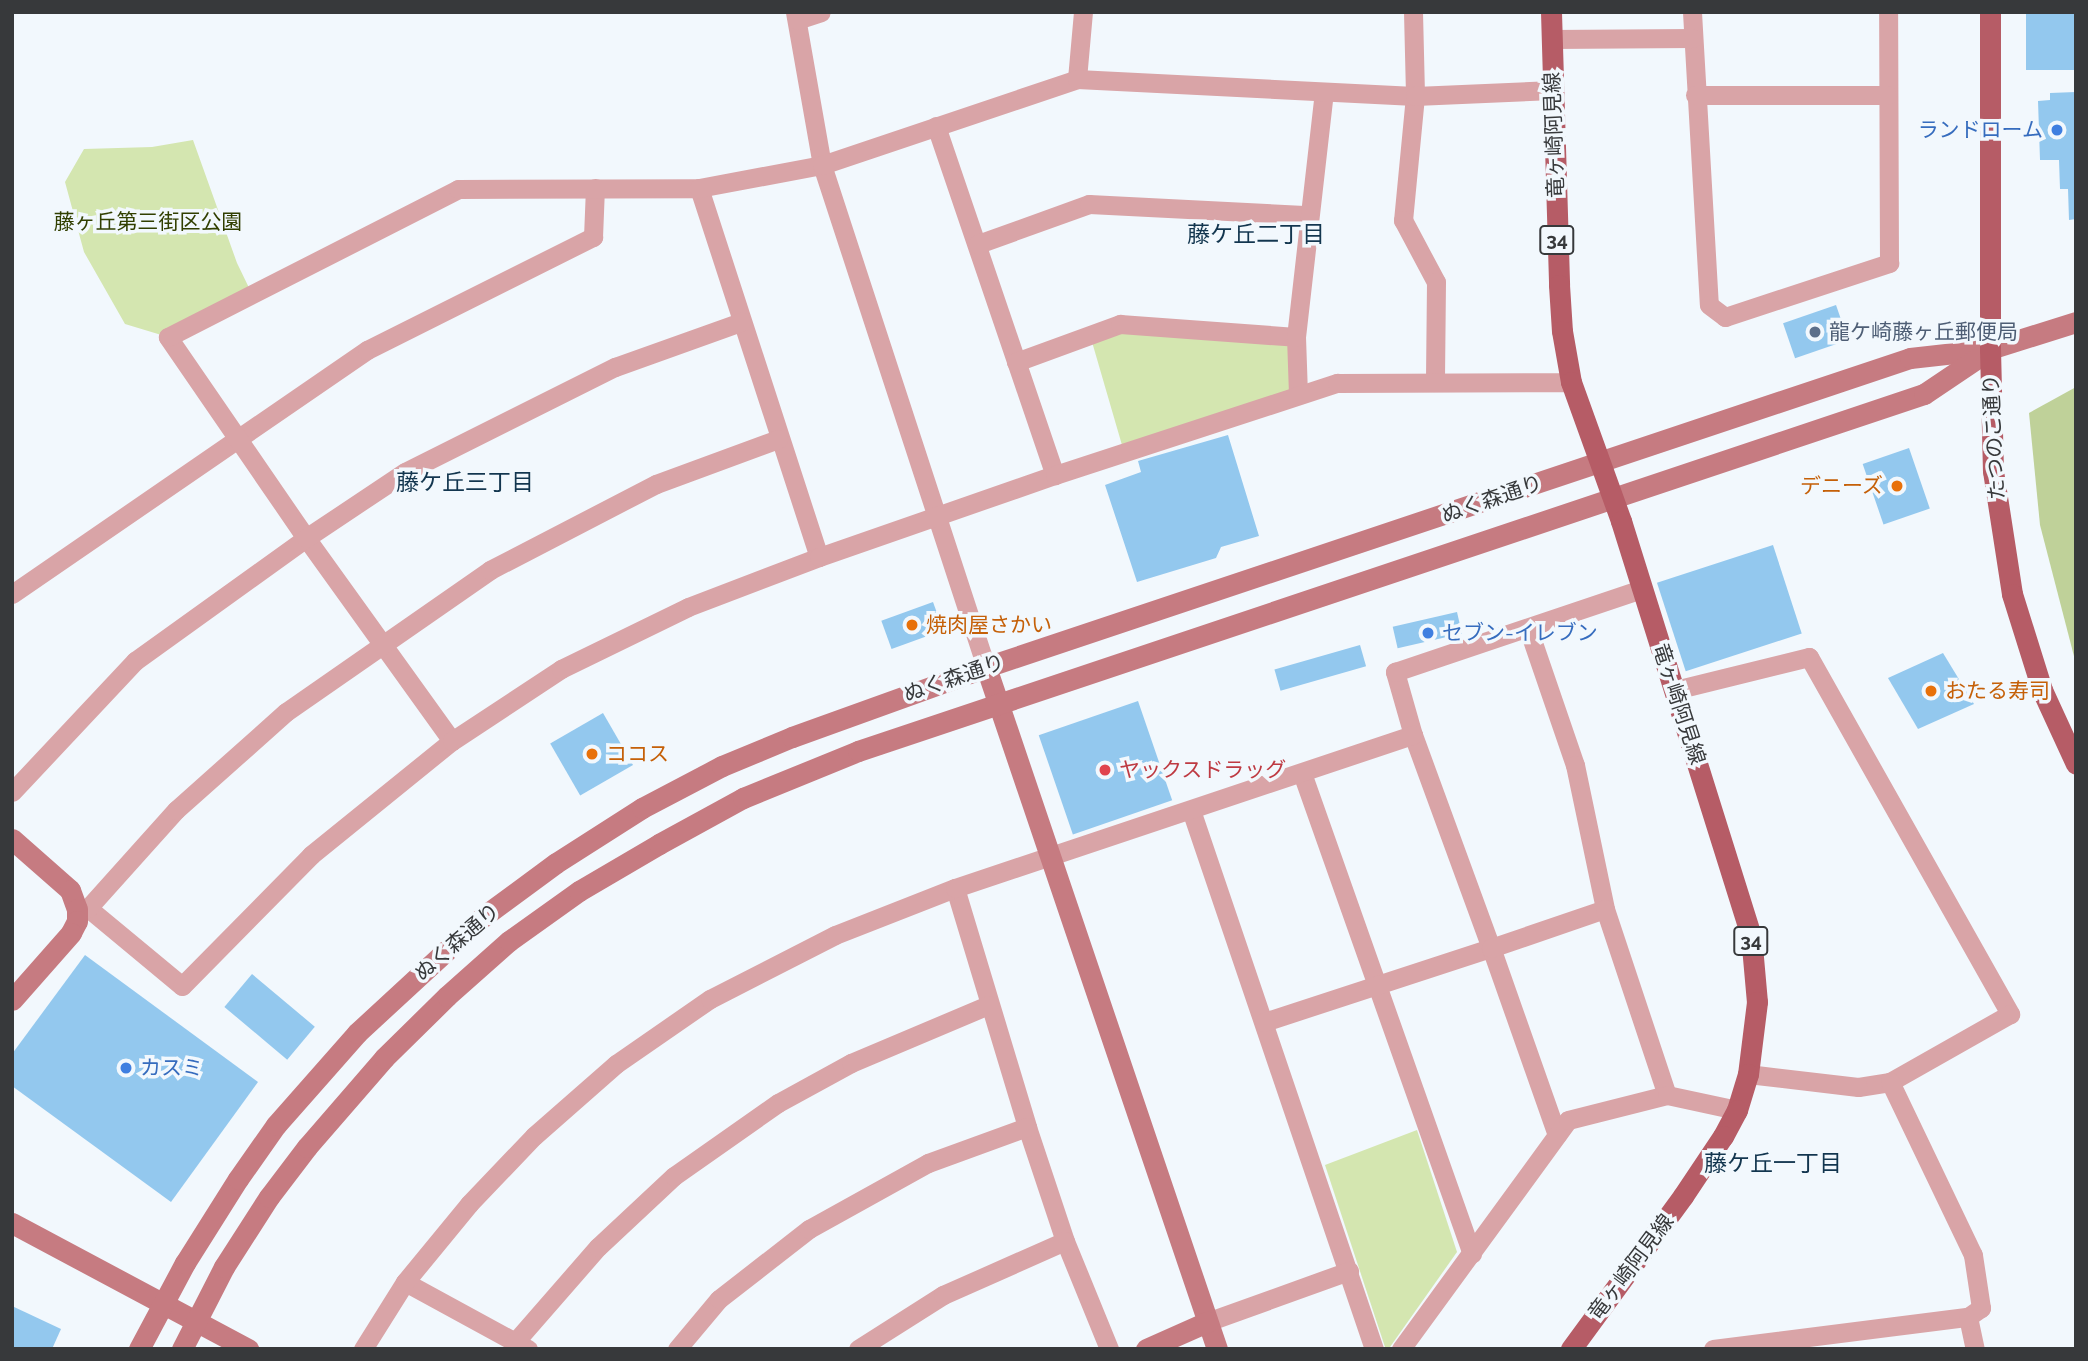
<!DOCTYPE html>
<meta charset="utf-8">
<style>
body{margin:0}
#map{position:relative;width:2088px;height:1361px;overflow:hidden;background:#f2f8fd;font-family:Raleway,"Noto Sans JP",sans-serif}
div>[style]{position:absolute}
.green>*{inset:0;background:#d4e6b0}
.forest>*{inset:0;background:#bfd199}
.building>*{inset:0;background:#93c8ee;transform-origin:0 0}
.street>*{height:19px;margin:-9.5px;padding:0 9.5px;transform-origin:9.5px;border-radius:9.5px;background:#d9a4a7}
.secondary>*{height:21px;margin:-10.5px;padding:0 10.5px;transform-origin:10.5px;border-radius:10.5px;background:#c67b81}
.primary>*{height:21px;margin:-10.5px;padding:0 10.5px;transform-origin:10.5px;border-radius:10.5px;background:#b65c66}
.dots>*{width:19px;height:19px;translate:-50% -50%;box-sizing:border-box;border:4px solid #f2f8fd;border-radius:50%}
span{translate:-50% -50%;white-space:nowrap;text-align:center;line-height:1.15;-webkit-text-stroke:7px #f2f8fd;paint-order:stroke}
.shield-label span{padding:2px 5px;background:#f2f8fd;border:2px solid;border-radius:5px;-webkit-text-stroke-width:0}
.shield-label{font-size:19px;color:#37393b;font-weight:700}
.shop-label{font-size:21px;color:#366cbe}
.right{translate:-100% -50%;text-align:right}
.left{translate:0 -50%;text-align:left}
.street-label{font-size:21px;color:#37393b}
.park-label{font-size:21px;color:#313f00}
.service-label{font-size:21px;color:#4e5e75}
.food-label{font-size:21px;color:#c56008}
.health-label{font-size:21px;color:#be3a42}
.neighbourhood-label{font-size:23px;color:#13364f}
.frame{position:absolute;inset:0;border:14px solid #37393b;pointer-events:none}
</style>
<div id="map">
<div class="green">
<i style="clip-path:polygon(193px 140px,237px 263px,252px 294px,168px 337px,125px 324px,84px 252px,65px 182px,84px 149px,152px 147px)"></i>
<i style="clip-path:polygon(1120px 324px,1296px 337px,1298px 394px,1124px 452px,1090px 335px)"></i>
<i style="clip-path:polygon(1417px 1130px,1457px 1252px,1390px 1347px,1385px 1347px,1325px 1165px)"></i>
</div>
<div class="forest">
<i style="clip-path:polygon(2076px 387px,2076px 664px,2040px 525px,2029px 413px)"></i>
</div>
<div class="building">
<i style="left:2026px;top:12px;width:50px;height:58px"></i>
<i style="clip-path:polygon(2076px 92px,2076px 219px,2069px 220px,2068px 189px,2060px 189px,2059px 160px,2040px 160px,2038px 101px,2050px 100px,2050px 93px)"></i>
<i style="left:1836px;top:305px;width:37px;height:56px;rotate:71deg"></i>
<i style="clip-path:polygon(1228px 435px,1259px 536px,1221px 547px,1216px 558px,1137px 582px,1105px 485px,1141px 472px,1138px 461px)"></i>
<i style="left:1909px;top:448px;width:64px;height:49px;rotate:71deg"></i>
<i style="left:1773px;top:545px;width:93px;height:122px;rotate:72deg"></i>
<i style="left:933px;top:602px;width:30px;height:55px;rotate:70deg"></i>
<i style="left:1457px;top:612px;width:22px;height:66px;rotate:77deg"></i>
<i style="left:1360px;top:645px;width:22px;height:89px;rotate:74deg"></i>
<i style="clip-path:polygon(1943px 653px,1974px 704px,1918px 729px,1888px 678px)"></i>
<i style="left:1138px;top:701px;width:105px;height:105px;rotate:71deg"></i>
<i style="left:603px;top:713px;width:60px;height:61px;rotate:60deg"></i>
<i style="clip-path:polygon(85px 955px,258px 1082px,171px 1202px,12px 1086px,12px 1054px)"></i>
<i style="left:252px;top:974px;width:82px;height:43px;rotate:40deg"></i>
<i style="clip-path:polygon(12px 1306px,61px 1329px,52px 1349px,12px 1349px)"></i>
</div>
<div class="street">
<i style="left:795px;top:12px;width:155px;rotate:80deg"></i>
<i style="left:822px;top:165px;width:528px;rotate:71.91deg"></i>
<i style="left:1413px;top:12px;width:84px;rotate:88.6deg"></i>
<i style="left:1415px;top:96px;width:125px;rotate:95.5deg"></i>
<i style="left:1403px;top:220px;width:70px;rotate:62deg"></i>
<i style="left:1436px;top:282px;width:100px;rotate:90.6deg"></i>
<i style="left:1692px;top:12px;width:293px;rotate:86.7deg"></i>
<i style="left:1709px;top:305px;width:20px;rotate:37deg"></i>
<i style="left:1725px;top:317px;width:173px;rotate:-18.2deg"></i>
<i style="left:1889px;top:263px;width:251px;rotate:-90.2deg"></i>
<i style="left:797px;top:20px;width:25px;rotate:-18deg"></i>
<i style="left:1552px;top:39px;width:140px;rotate:-0.4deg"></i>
<i style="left:1077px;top:79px;width:67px;rotate:-84.9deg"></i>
<i style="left:1695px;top:95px;width:192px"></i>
<i style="left:936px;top:126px;width:369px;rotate:71.2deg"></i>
<i style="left:699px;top:188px;width:388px;rotate:72deg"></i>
<i style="left:978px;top:244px;width:118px;rotate:-19.8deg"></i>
<i style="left:1089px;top:204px;width:220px;rotate:2.9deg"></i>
<i style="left:1016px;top:362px;width:111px;rotate:-20.1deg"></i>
<i style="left:1120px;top:324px;width:176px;rotate:4.2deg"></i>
<i style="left:1298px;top:394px;width:57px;rotate:-92deg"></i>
<i style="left:1296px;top:337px;width:246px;rotate:-83.5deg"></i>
<i style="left:12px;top:594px;width:431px;rotate:-34.5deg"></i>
<i style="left:367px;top:350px;width:253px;rotate:-26.6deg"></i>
<i style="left:593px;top:237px;width:49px;rotate:-87.7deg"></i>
<i style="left:1528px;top:628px;width:145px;rotate:71.1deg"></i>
<i style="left:1575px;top:765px;width:147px;rotate:78.2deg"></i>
<i style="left:1675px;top:690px;width:138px;rotate:-13.8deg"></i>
<i style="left:1809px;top:657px;width:410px;rotate:60.6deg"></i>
<i style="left:2010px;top:1014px;width:138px;rotate:150.5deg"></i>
<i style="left:1890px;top:1082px;width:32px;rotate:171deg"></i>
<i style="left:1858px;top:1087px;width:111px;rotate:-173.3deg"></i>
<i style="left:452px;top:741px;width:250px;rotate:-125.7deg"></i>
<i style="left:306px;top:538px;width:244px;rotate:-124.5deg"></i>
<i style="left:168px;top:337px;width:326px;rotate:-27deg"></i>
<i style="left:458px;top:189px;width:241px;rotate:-0.2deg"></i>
<i style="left:699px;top:188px;width:125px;rotate:-10.6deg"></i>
<i style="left:822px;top:165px;width:269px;rotate:-18.6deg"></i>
<i style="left:1077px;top:79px;width:338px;rotate:2.9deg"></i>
<i style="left:1415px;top:96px;width:138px;rotate:-2.5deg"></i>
<i style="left:1302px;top:773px;width:510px;rotate:70.54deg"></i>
<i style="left:12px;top:792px;width:180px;rotate:-46.8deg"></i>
<i style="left:135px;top:661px;width:211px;rotate:-35.7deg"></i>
<i style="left:306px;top:538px;width:119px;rotate:-33.7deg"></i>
<i style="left:405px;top:472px;width:235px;rotate:-26.6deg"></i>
<i style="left:615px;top:367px;width:134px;rotate:-19.7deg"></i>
<i style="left:1191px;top:810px;width:569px;rotate:71.25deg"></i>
<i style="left:955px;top:888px;width:250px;rotate:73.2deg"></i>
<i style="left:1027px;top:1127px;width:120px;rotate:71.6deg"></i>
<i style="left:1065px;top:1241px;width:117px;rotate:67.8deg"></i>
<i style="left:88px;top:908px;width:122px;rotate:39.7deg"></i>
<i style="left:182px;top:986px;width:184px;rotate:-45.4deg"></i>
<i style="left:311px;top:855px;width:181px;rotate:-39deg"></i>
<i style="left:452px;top:741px;width:131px;rotate:-33.4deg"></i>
<i style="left:561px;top:669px;width:141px;rotate:-26deg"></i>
<i style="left:688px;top:607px;width:140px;rotate:-20.9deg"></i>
<i style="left:819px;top:557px;width:250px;rotate:-19.2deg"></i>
<i style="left:1055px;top:475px;width:297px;rotate:-18.1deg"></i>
<i style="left:1337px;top:383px;width:234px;rotate:-0.2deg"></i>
<i style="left:77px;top:909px;width:11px;rotate:-5deg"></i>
<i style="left:88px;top:908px;width:132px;rotate:-48.1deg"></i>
<i style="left:176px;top:810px;width:147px;rotate:-41.7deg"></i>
<i style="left:286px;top:712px;width:249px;rotate:-34.8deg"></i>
<i style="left:490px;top:570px;width:187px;rotate:-27.4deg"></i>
<i style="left:656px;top:484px;width:130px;rotate:-20.2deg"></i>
<i style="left:1264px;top:1022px;width:239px;rotate:-18.1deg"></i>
<i style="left:1491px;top:948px;width:227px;rotate:-110.1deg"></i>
<i style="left:1413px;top:735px;width:66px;rotate:-105.9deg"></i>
<i style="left:1395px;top:672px;width:261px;rotate:-18.6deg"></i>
<i style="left:1557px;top:1135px;width:198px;rotate:-109.4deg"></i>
<i style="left:1491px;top:948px;width:120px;rotate:-18.9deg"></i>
<i style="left:1605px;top:909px;width:196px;rotate:71.6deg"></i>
<i style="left:405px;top:1282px;width:140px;rotate:28.6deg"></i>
<i style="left:1968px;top:1317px;width:33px;rotate:78deg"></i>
<i style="left:1207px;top:1322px;width:151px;rotate:-19.8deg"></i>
<i style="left:515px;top:1342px;width:126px;rotate:-48.9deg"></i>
<i style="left:598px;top:1247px;width:104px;rotate:-43.1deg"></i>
<i style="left:674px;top:1176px;width:127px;rotate:-35.1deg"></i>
<i style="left:778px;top:1103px;width:83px;rotate:-28.7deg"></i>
<i style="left:851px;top:1063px;width:149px;rotate:-22.9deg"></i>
<i style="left:363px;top:1349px;width:79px;rotate:-57.9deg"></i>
<i style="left:405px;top:1282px;width:101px;rotate:-50.6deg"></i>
<i style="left:469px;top:1204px;width:94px;rotate:-46.3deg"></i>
<i style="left:534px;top:1136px;width:109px;rotate:-41.3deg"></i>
<i style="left:616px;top:1064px;width:114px;rotate:-34.7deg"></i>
<i style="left:710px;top:999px;width:140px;rotate:-27.1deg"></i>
<i style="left:835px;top:935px;width:129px;rotate:-21.4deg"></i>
<i style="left:955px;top:888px;width:483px;rotate:-18.5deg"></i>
<i style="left:677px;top:1349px;width:65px;rotate:-50deg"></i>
<i style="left:719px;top:1299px;width:114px;rotate:-37.9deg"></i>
<i style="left:809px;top:1229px;width:136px;rotate:-29deg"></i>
<i style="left:928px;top:1163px;width:105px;rotate:-20deg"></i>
<i style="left:858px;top:1349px;width:101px;rotate:-32.4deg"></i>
<i style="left:943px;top:1295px;width:133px;rotate:-23.9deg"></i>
<i style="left:1401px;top:1349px;width:283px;rotate:-53.9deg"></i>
<i style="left:1568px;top:1120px;width:102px;rotate:-14.2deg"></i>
<i style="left:1667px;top:1095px;width:72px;rotate:12.1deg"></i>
<i style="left:1713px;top:1349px;width:257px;rotate:-7.2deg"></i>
<i style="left:1968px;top:1317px;width:16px;rotate:-35deg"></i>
<i style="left:1981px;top:1308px;width:54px;rotate:-98.6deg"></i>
<i style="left:1973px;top:1255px;width:192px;rotate:-115.6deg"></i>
</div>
<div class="secondary">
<i style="left:986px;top:667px;width:720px;rotate:71.29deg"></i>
<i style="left:12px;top:839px;width:77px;rotate:41.3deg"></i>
<i style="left:70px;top:890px;width:20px;rotate:70deg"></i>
<i style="left:77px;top:909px;width:12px;rotate:90deg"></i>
<i style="left:77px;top:921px;width:13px;rotate:117deg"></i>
<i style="left:71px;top:933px;width:89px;rotate:131.4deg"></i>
<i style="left:12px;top:1223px;width:268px;rotate:28.1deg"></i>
<i style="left:139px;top:1349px;width:98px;rotate:-61.9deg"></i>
<i style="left:185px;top:1263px;width:99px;rotate:-57.8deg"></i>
<i style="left:238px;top:1179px;width:66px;rotate:-54.9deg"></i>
<i style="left:276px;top:1125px;width:123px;rotate:-48.6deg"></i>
<i style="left:357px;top:1033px;width:173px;rotate:-42.7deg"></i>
<i style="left:484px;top:916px;width:89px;rotate:-36.4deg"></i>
<i style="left:556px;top:863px;width:102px;rotate:-32.6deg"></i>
<i style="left:642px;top:808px;width:90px;rotate:-27.7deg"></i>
<i style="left:722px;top:766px;width:76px;rotate:-22.5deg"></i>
<i style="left:792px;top:737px;width:206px;rotate:-19.8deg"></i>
<i style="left:986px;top:667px;width:974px;rotate:-18.49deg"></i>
<i style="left:1910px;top:358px;width:81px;rotate:-6.4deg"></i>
<i style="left:1990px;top:349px;width:90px;rotate:-17.4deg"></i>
<i style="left:182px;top:1349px;width:92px;rotate:-62.9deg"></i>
<i style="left:224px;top:1267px;width:83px;rotate:-57.3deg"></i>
<i style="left:269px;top:1197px;width:63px;rotate:-52.8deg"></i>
<i style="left:307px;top:1147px;width:118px;rotate:-49.1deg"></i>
<i style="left:384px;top:1058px;width:88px;rotate:-44.5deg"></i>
<i style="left:447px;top:996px;width:83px;rotate:-41.6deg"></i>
<i style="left:509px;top:941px;width:86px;rotate:-35.5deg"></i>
<i style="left:579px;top:891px;width:93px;rotate:-30.4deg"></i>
<i style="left:659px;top:844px;width:96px;rotate:-28.7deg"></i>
<i style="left:743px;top:798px;width:124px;rotate:-22.2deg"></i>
<i style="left:858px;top:751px;width:1124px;rotate:-18.52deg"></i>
<i style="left:1924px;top:394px;width:73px;rotate:-33.9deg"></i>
<i style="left:1146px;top:1349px;width:67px;rotate:-23.9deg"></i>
</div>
<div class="primary">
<i style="left:1551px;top:12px;width:273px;rotate:88.3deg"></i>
<i style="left:1559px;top:285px;width:46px;rotate:86.3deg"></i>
<i style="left:1562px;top:331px;width:52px;rotate:80deg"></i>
<i style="left:1571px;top:382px;width:148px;rotate:70.2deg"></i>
<i style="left:1621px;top:521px;width:434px;rotate:72.6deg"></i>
<i style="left:1751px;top:935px;width:67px;rotate:84.9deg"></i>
<i style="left:1757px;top:1002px;width:73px;rotate:97.1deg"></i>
<i style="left:1748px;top:1074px;width:38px;rotate:107deg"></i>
<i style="left:1737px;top:1110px;width:30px;rotate:118deg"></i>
<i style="left:1723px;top:1136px;width:72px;rotate:123.7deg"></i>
<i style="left:1683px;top:1196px;width:190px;rotate:126.2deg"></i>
<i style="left:1990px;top:12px;width:337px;rotate:90deg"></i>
<i style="left:1990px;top:349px;width:122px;rotate:88.6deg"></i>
<i style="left:1993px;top:471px;width:124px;rotate:81.2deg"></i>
<i style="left:2012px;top:594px;width:101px;rotate:72.6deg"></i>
<i style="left:2042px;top:690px;width:81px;rotate:65.3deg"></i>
</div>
<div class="dots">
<i style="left:2057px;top:130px;background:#3f7fe0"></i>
<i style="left:1815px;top:332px;background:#5c6f8a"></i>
<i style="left:1897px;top:486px;background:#e8710a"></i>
<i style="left:912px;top:625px;background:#e8710a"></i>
<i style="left:1428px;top:633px;background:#3f7fe0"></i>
<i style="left:1931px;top:691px;background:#e8710a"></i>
<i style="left:592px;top:754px;background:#e8710a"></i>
<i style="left:1105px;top:770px;background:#e0444e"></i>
<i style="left:126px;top:1068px;background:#3f7fe0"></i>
</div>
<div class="shield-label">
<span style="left:1557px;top:240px">34</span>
<span style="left:1751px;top:941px">34</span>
</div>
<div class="shop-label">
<span class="right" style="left:2043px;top:130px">ランドローム</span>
<span class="left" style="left:1442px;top:633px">セブン-イレブン</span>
<span class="left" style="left:140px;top:1068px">カスミ</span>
</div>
<div class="street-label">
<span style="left:1554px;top:135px;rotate:-92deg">竜ヶ崎阿見線</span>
<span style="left:1994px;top:437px;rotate:-93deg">たつのこ通り</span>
<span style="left:1492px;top:499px;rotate:-19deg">ぬく森通り</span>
<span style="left:954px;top:678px;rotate:-19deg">ぬく森通り</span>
<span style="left:1679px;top:704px;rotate:72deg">竜ヶ崎阿見線</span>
<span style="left:457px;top:942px;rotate:-41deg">ぬく森通り</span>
<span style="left:1631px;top:1267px;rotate:-53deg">竜ヶ崎阿見線</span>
</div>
<div class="park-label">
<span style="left:148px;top:222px">藤ヶ丘第三街区公園</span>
</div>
<div class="service-label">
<span class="left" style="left:1829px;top:332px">龍ケ崎藤ヶ丘郵便局</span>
</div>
<div class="food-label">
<span class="right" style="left:1883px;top:486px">デニーズ</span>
<span class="left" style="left:926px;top:625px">焼肉屋さかい</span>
<span class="left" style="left:1945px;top:691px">おたる寿司</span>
<span class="left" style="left:606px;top:754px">ココス</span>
</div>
<div class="health-label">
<span class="left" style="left:1119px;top:770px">ヤックスドラッグ</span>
</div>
<div class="neighbourhood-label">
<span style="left:1256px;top:234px">藤ケ丘二丁目</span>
<span style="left:465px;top:482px">藤ケ丘三丁目</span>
<span style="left:1773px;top:1163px">藤ケ丘一丁目</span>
</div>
<div class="frame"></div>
</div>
